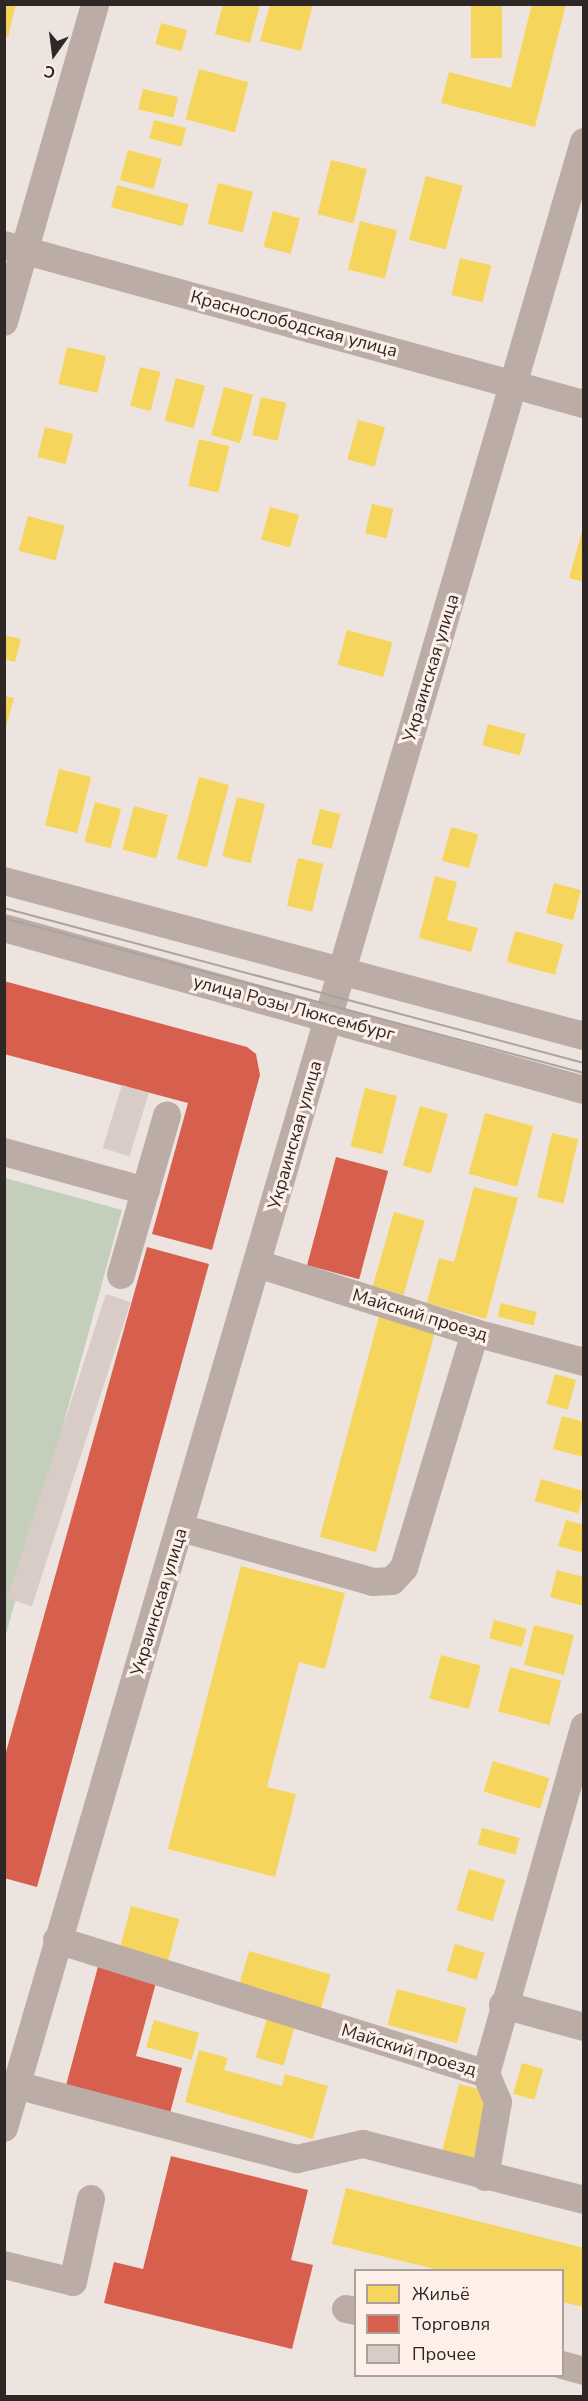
<!DOCTYPE html>
<meta charset="utf-8">
<style>
body{margin:0}
#map{position:relative;width:588px;height:2401px;overflow:hidden;background:#ede4e0;font-family:"Nunito Sans",sans-serif}
div>[style]{position:absolute}
.green>*{inset:0;background:#c3cebb}
.homes>*{inset:0;background:#f6d55c;transform-origin:0 0}
.shops>*{inset:0;background:#d6604d;transform-origin:0 0}
.building>*{inset:0;background:#d9ccc6;transform-origin:0 0}
.minor>*{height:28px;margin:-14px;padding:0 14px;transform-origin:14px;border-radius:14px;background:#bbada6}
.tram>*{height:1.5px;margin:-0.75px;padding:0 0.75px;transform-origin:0.75px;border-radius:0.75px;background:#aca29e}
span{translate:-50% -50%;white-space:nowrap;text-align:center;line-height:1.15;-webkit-text-stroke:6px #fef0e9;paint-order:stroke}
.street-label{font-size:18px;color:#2e2725}
.frame{position:absolute;inset:0;border:6px solid #2e2725;pointer-events:none}
.legend{position:absolute;left:354px;top:2269px;width:210px;height:108px;box-sizing:border-box;background:#fef0e9;border:2px solid #aba09b;margin:0;padding:8px 10px;list-style:none;font-size:18px;color:#2e2725}
.legend li{display:flex;align-items:center;gap:12px;height:30px}
.legend b{width:30px;border:2px solid #aba09b}
.north{position:absolute;left:24px;top:24px;width:60px;height:60px;-webkit-text-stroke:4px #fef0e9;paint-order:stroke;rotate:194deg;font-size:16px;font-weight:700;line-height:24px;text-align:center;color:#2e2725}
.north::after{content:'';display:block;margin:auto;width:21px;height:27px;background:#2e2725;clip-path:polygon(50% 0,100% 100%,50% 72%,0 100%)}
</style>
<div id="map">
<div class="green">
<i style="clip-path:polygon(5px 1178px,122px 1210px,5px 1638px,4px 1178px)"></i>
</div>
<div class="homes">
<i style="clip-path:polygon(4px 4px,16px 4px,8px 37px,4px 36px)"></i>
<i style="clip-path:polygon(223px 4px,260px 4px,250px 43px,215px 34px)"></i>
<i style="clip-path:polygon(270px 4px,313px 4px,301px 51px,260px 41px)"></i>
<i style="left:471px;top:4px;width:31px;height:54px"></i>
<i style="clip-path:polygon(532px 4px,566px 4px,535px 127px,441px 103px,449px 72px,511px 88px)"></i>
<i style="left:161px;top:23px;width:27px;height:22px;rotate:15deg"></i>
<i style="left:199px;top:69px;width:51px;height:52px;rotate:15deg"></i>
<i style="left:143px;top:89px;width:36px;height:21px;rotate:13deg"></i>
<i style="left:154px;top:120px;width:33px;height:19px;rotate:14deg"></i>
<i style="left:128px;top:150px;width:35px;height:31px;rotate:15deg"></i>
<i style="left:331px;top:160px;width:37px;height:56px;rotate:14deg"></i>
<i style="left:426px;top:176px;width:38px;height:66px;rotate:15deg"></i>
<i style="left:218px;top:183px;width:36px;height:42px;rotate:14deg"></i>
<i style="left:117px;top:185px;width:74px;height:23px;rotate:15deg"></i>
<i style="left:273px;top:211px;width:28px;height:37px;rotate:15deg"></i>
<i style="left:360px;top:221px;width:38px;height:50px;rotate:14deg"></i>
<i style="left:460px;top:258px;width:32px;height:38px;rotate:13deg"></i>
<i style="left:67px;top:347px;width:40px;height:38px;rotate:13deg"></i>
<i style="left:140px;top:367px;width:21px;height:40px;rotate:14deg"></i>
<i style="left:176px;top:378px;width:30px;height:44px;rotate:15deg"></i>
<i style="left:224px;top:387px;width:30px;height:50px;rotate:15deg"></i>
<i style="left:261px;top:397px;width:26px;height:39px;rotate:13deg"></i>
<i style="left:358px;top:420px;width:28px;height:41px;rotate:15deg"></i>
<i style="left:45px;top:427px;width:29px;height:31px;rotate:14deg"></i>
<i style="left:199px;top:439px;width:31px;height:48px;rotate:13deg"></i>
<i style="left:372px;top:504px;width:22px;height:30px;rotate:13deg"></i>
<i style="left:270px;top:507px;width:30px;height:34px;rotate:15deg"></i>
<i style="left:28px;top:516px;width:38px;height:36px;rotate:15deg"></i>
<i style="clip-path:polygon(583px 528px,584px 528px,584px 582px,569px 578px)"></i>
<i style="left:347px;top:630px;width:47px;height:36px;rotate:15deg"></i>
<i style="clip-path:polygon(4px 635px,21px 639px,15px 662px,4px 659px)"></i>
<i style="clip-path:polygon(4px 696px,14px 698px,5px 731px,4px 731px)"></i>
<i style="left:488px;top:724px;width:39px;height:22px;rotate:15deg"></i>
<i style="left:59px;top:769px;width:33px;height:58px;rotate:14deg"></i>
<i style="left:199px;top:777px;width:31px;height:85px;rotate:15deg"></i>
<i style="left:237px;top:797px;width:29px;height:61px;rotate:14deg"></i>
<i style="left:95px;top:802px;width:27px;height:41px;rotate:15deg"></i>
<i style="left:134px;top:806px;width:35px;height:45px;rotate:15deg"></i>
<i style="left:320px;top:809px;width:21px;height:36px;rotate:14deg"></i>
<i style="left:451px;top:827px;width:28px;height:35px;rotate:15deg"></i>
<i style="left:298px;top:858px;width:26px;height:49px;rotate:13deg"></i>
<i style="clip-path:polygon(435px 876px,457px 882px,447px 920px,478px 928px,471px 952px,419px 938px)"></i>
<i style="left:554px;top:883px;width:28px;height:31px;rotate:15deg"></i>
<i style="left:515px;top:931px;width:50px;height:32px;rotate:15deg"></i>
<i style="left:365px;top:1088px;width:33px;height:60px;rotate:14deg"></i>
<i style="left:420px;top:1106px;width:29px;height:62px;rotate:16deg"></i>
<i style="left:485px;top:1113px;width:50px;height:63px;rotate:15deg"></i>
<i style="left:552px;top:1133px;width:27px;height:66px;rotate:13deg"></i>
<i style="clip-path:polygon(474px 1187px,518px 1198px,486px 1319px,427px 1303px,439px 1258px,454px 1262px)"></i>
<i style="left:394px;top:1212px;width:32px;height:77px;rotate:16deg"></i>
<i style="left:501px;top:1303px;width:37px;height:14px;rotate:14deg"></i>
<i style="left:381px;top:1309px;width:58px;height:236px;rotate:15deg"></i>
<i style="left:555px;top:1374px;width:22px;height:31px;rotate:16deg"></i>
<i style="clip-path:polygon(562px 1416px,584px 1422px,584px 1457px,553px 1449px)"></i>
<i style="left:541px;top:1479px;width:45px;height:23px;rotate:16deg"></i>
<i style="clip-path:polygon(566px 1520px,584px 1525px,584px 1553px,558px 1546px)"></i>
<i style="clip-path:polygon(241px 1566px,345px 1593px,325px 1669px,299px 1662px,267px 1787px,296px 1794px,275px 1877px,168px 1849px)"></i>
<i style="clip-path:polygon(557px 1570px,584px 1577px,583px 1606px,550px 1597px)"></i>
<i style="left:494px;top:1620px;width:34px;height:19px;rotate:15deg"></i>
<i style="left:534px;top:1625px;width:41px;height:41px;rotate:14deg"></i>
<i style="left:441px;top:1655px;width:41px;height:45px;rotate:15deg"></i>
<i style="left:510px;top:1667px;width:53px;height:46px;rotate:15deg"></i>
<i style="left:493px;top:1761px;width:59px;height:32px;rotate:17deg"></i>
<i style="left:482px;top:1828px;width:39px;height:17px;rotate:15deg"></i>
<i style="left:469px;top:1869px;width:38px;height:43px;rotate:17deg"></i>
<i style="left:131px;top:1906px;width:50px;height:46px;rotate:15deg"></i>
<i style="left:455px;top:1944px;width:31px;height:28px;rotate:17deg"></i>
<i style="left:249px;top:1951px;width:85px;height:35px;rotate:16deg"></i>
<i style="left:397px;top:1989px;width:72px;height:37px;rotate:15deg"></i>
<i style="left:267px;top:2018px;width:29px;height:41px;rotate:16deg"></i>
<i style="left:154px;top:2020px;width:47px;height:28px;rotate:16deg"></i>
<i style="clip-path:polygon(199px 2050px,228px 2058px,224px 2070px,282px 2086px,285px 2074px,328px 2086px,313px 2139px,185px 2102px)"></i>
<i style="left:522px;top:2063px;width:22px;height:32px;rotate:16deg"></i>
<i style="left:459px;top:2084px;width:32px;height:75px;rotate:14deg"></i>
<i style="clip-path:polygon(346px 2188px,584px 2248px,584px 2307px,562px 2302px,562px 2270px,439px 2270px,332px 2244px)"></i>
</div>
<div class="shops">
<i style="clip-path:polygon(4px 981px,247px 1047px,256px 1054px,260px 1075px,212px 1250px,152px 1234px,188px 1103px,4px 1054px)"></i>
<i style="left:336px;top:1157px;width:54px;height:112px;rotate:15deg"></i>
<i style="clip-path:polygon(147px 1247px,209px 1264px,37px 1887px,4px 1878px,4px 1759px)"></i>
<i style="clip-path:polygon(99px 1963px,157px 1979px,136px 2056px,182px 2068px,169px 2117px,65px 2089px)"></i>
<i style="clip-path:polygon(171px 2156px,308px 2190px,291px 2260px,313px 2265px,292px 2349px,104px 2303px,114px 2262px,143px 2269px)"></i>
</div>
<div class="building">
<i style="left:122px;top:1085px;width:28px;height:66px;rotate:17deg"></i>
<i style="left:106px;top:1294px;width:26px;height:320px;rotate:18deg"></i>
</div>
<div class="minor">
<i style="left:4px;top:245px;width:601px;rotate:15.33deg"></i>
<i style="left:4px;top:322px;width:331px;rotate:-74deg"></i>
<i style="left:4px;top:881px;width:600px;rotate:14.96deg"></i>
<i style="left:4px;top:928px;width:602px;rotate:15.61deg"></i>
<i style="left:4px;top:1152px;width:147px;rotate:15.4deg"></i>
<i style="left:258px;top:1264px;width:228px;rotate:17.6deg"></i>
<i style="left:475px;top:1333px;width:113px;rotate:14.9deg"></i>
<i style="left:121px;top:1275px;width:166px;rotate:-73.9deg"></i>
<i style="left:181px;top:1528px;width:199px;rotate:15.7deg"></i>
<i style="left:373px;top:1582px;width:19px;rotate:-3deg"></i>
<i style="left:392px;top:1581px;width:18px;rotate:-47deg"></i>
<i style="left:404px;top:1568px;width:245px;rotate:-73.2deg"></i>
<i style="left:57px;top:1940px;width:449px;rotate:17.3deg"></i>
<i style="left:486px;top:2074px;width:361px;rotate:-74.2deg"></i>
<i style="left:503px;top:2005px;width:84px;rotate:15.2deg"></i>
<i style="left:16px;top:2085px;width:291px;rotate:14.8deg"></i>
<i style="left:297px;top:2159px;width:68px;rotate:-12.8deg"></i>
<i style="left:363px;top:2144px;width:228px;rotate:14.2deg"></i>
<i style="left:4px;top:2128px;width:2069px;rotate:-73.72deg"></i>
<i style="left:485px;top:2177px;width:76px;rotate:-80.2deg"></i>
<i style="left:498px;top:2102px;width:30px;rotate:-113deg"></i>
<i style="left:4px;top:2265px;width:71px;rotate:13.8deg"></i>
<i style="left:73px;top:2282px;width:85px;rotate:-77.8deg"></i>
<i style="left:346px;top:2309px;width:10px;rotate:11deg"></i>
<i style="left:562px;top:2365px;width:23px;rotate:15deg"></i>
</div>
<div class="tram">
<i style="left:4px;top:908px;width:600px;rotate:14.96deg"></i>
<i style="left:4px;top:918px;width:600px;rotate:14.96deg"></i>
</div>
<div class="street-label">
<span style="left:294px;top:324px;rotate:15deg">Краснослободская улица</span>
<span style="left:431px;top:668px;rotate:-73deg">Украинская улица</span>
<span style="left:294px;top:1008px;rotate:15deg">улица Розы Люксембург</span>
<span style="left:295px;top:1135px;rotate:-74deg">Украинская улица</span>
<span style="left:420px;top:1315px;rotate:17deg">Майский проезд</span>
<span style="left:159px;top:1602px;rotate:-73deg">Украинская улица</span>
<span style="left:409px;top:2050px;rotate:17deg">Майский проезд</span>
</div>
<div class="frame"></div>
<ul class="legend">
<li><b style="height:16px;background:#f6d55c"></b>Жильё</li>
<li><b style="height:16px;background:#d6604d"></b>Торговля</li>
<li><b style="height:16px;background:#d9ccc6"></b>Прочее</li>
</ul>
<div class="north">С</div>
</div>
